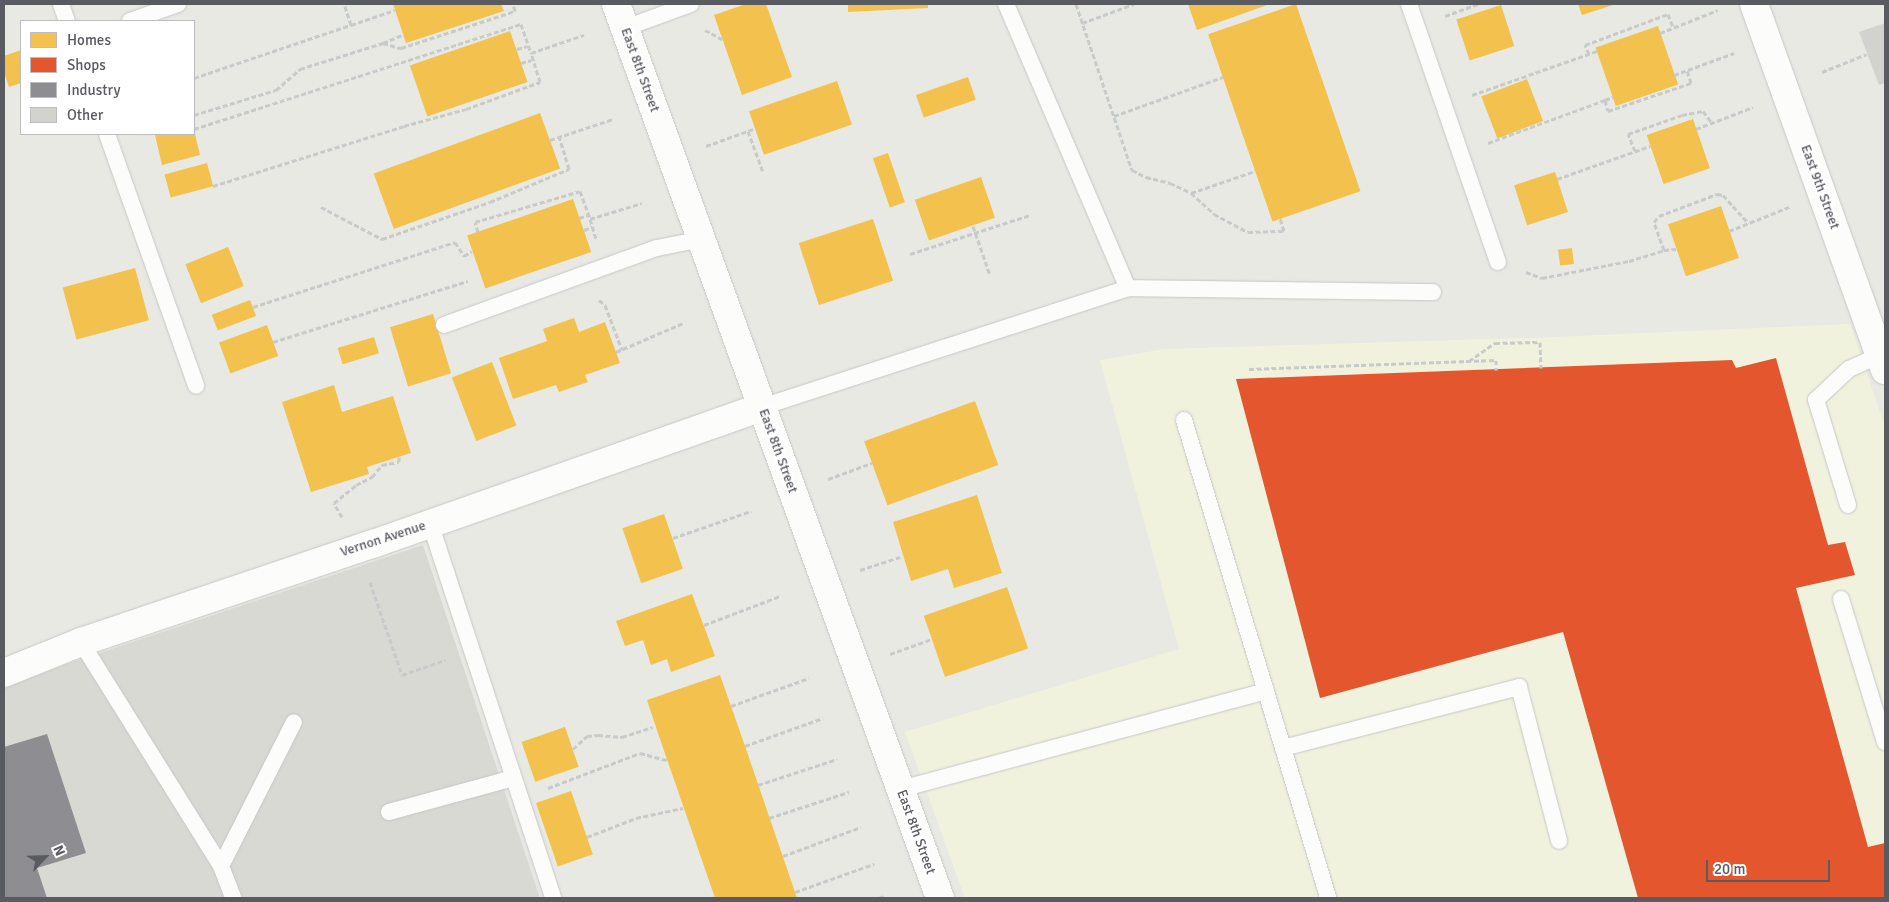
<!DOCTYPE html>
<style>
body{margin:0}
#map{position:relative;width:1889px;height:902px;overflow:hidden;background:#e9e9e4;font-family:Signika,sans-serif}
div>[style]{position:absolute}
.commercial>*{inset:0;background:#f1f2de}
.industrial>*{inset:0;background:#d9d9d4}
.homes>*{inset:0;background:#f2c14e;transform-origin:0 0}
.shops>*{inset:0;background:#e4572e}
.industry>*{inset:0;background:#8d8d92}
.building>*{inset:0;background:#d2d2cf}
.path>*{height:3px;margin-top:-1.5px;transform-origin:0;background:repeating-linear-gradient(90deg,#c7cbca 0 5px,transparent 0 7.5px)}
.roads{filter:drop-shadow(0 0 1px #c6c7c6) drop-shadow(0 0 1px #c6c7c6)}
.service>*{height:16px;margin:-8px;padding:0 8px;transform-origin:8px;border-radius:8px;background:#fcfcfb}
.minor>*{height:28px;margin:-14px;padding:0 14px;transform-origin:14px;border-radius:14px;background:#fcfcfb}
.tertiary>*{height:28px;margin:-14px;padding:0 14px;transform-origin:14px;border-radius:14px;background:#fcfcfb}
span{translate:-50% -50%;white-space:nowrap;text-align:center;line-height:1.15;-webkit-text-stroke:5px #fff;paint-order:stroke}
.street-label{font-size:14px;color:#5a5b61}
.frame{position:absolute;inset:0;border:5px solid #5a5b61;pointer-events:none}
.legend{position:absolute;left:20px;top:20px;width:175px;height:115px;box-sizing:border-box;background:#fff;border:1px solid #bdbdc0;margin:0;padding:6px 9px;list-style:none;font-size:15px;color:#5a5b61}
.legend li{display:flex;align-items:center;gap:10px;height:25px}
.legend b{width:25px;border:1px solid #bdbdc0}
.north{position:absolute;left:20px;top:832px;width:50px;height:50px;-webkit-text-stroke:4px #fff;paint-order:stroke;rotate:66deg;font-size:14px;font-weight:700;line-height:20px;text-align:center;color:#5a5b61}
.north::after{content:'';display:block;margin:auto;width:18px;height:22px;background:#5a5b61;clip-path:polygon(50% 0,100% 100%,50% 72%,0 100%)}
.scale{position:absolute;left:1706px;top:860px;width:124px;height:22px;box-sizing:border-box;border:2px solid #5a5b61;border-top:0;padding-left:6px;font-size:15px;line-height:18px;white-space:nowrap;color:#5a5b61;-webkit-text-stroke:4px #fff;paint-order:stroke}
</style>
<div id="map">
<div class="commercial">
<i style="clip-path:polygon(1850px 324px,1885px 427px,1885px 898px,965px 898px,905px 732px,1179px 649px,1100px 360px,1165px 349px,1556px 337px)"></i>
</div>
<div class="industrial">
<i style="clip-path:polygon(423px 545px,540px 898px,4px 898px,4px 685px)"></i>
</div>
<div class="homes">
<i style="clip-path:polygon(393px 4px,501px 4px,504px 11px,406px 43px)"></i>
<i style="clip-path:polygon(746px 4px,766px 4px,792px 77px,742px 95px,714px 15px)"></i>
<i style="clip-path:polygon(848px 4px,928px 4px,928px 8px,848px 12px)"></i>
<i style="clip-path:polygon(1188px 4px,1270px 4px,1197px 30px)"></i>
<i style="left:1296px;top:4px;width:198px;height:93px;rotate:71deg"></i>
<i style="clip-path:polygon(1578px 4px,1616px 4px,1582px 15px)"></i>
<i style="left:1501px;top:5px;width:43px;height:47px;rotate:72deg"></i>
<i style="left:1658px;top:26px;width:62px;height:66px;rotate:71deg"></i>
<i style="left:510px;top:31px;width:54px;height:106px;rotate:71deg"></i>
<i style="clip-path:polygon(21px 50px,21px 83px,9px 87px,4px 72px,4px 56px)"></i>
<i style="left:968px;top:77px;width:24px;height:55px;rotate:71deg"></i>
<i style="left:1527px;top:79px;width:45px;height:49px;rotate:69deg"></i>
<i style="left:837px;top:81px;width:46px;height:93px;rotate:71deg"></i>
<i style="left:540px;top:113px;width:59px;height:177px;rotate:70deg"></i>
<i style="left:1693px;top:119px;width:52px;height:49px;rotate:71deg"></i>
<i style="clip-path:polygon(160px 134px,195px 134px,200px 155px,162px 165px,155px 135px)"></i>
<i style="left:888px;top:153px;width:52px;height:16px;rotate:71deg"></i>
<i style="left:207px;top:163px;width:24px;height:44px;rotate:75deg"></i>
<i style="left:1555px;top:172px;width:42px;height:43px;rotate:72deg"></i>
<i style="left:981px;top:177px;width:43px;height:70px;rotate:71deg"></i>
<i style="left:573px;top:199px;width:56px;height:112px;rotate:71deg"></i>
<i style="left:1721px;top:206px;width:55px;height:56px;rotate:71deg"></i>
<i style="left:873px;top:219px;width:65px;height:78px;rotate:72deg"></i>
<i style="left:228px;top:247px;width:42px;height:46px;rotate:68deg"></i>
<i style="left:1572px;top:248px;width:16px;height:14px;rotate:83deg"></i>
<i style="left:135px;top:268px;width:54px;height:75px;rotate:75deg"></i>
<i style="left:250px;top:300px;width:17px;height:41px;rotate:69deg"></i>
<i style="left:433px;top:314px;width:62px;height:45px;rotate:73deg"></i>
<i style="clip-path:polygon(574px 318px,579px 332px,605px 322px,620px 363px,585px 375px,588px 382px,559px 392px,556px 385px,513px 399px,499px 358px,547px 341px,543px 329px)"></i>
<i style="left:267px;top:325px;width:33px;height:51px;rotate:70deg"></i>
<i style="left:374px;top:337px;width:17px;height:38px;rotate:73deg"></i>
<i style="left:492px;top:362px;width:68px;height:43px;rotate:69deg"></i>
<i style="clip-path:polygon(334px 385px,342px 412px,393px 396px,411px 453px,367px 467px,369px 474px,311px 492px,282px 402px)"></i>
<i style="left:975px;top:401px;width:68px;height:118px;rotate:70deg"></i>
<i style="clip-path:polygon(977px 495px,1002px 573px,954px 588px,948px 569px,911px 581px,893px 522px)"></i>
<i style="left:664px;top:514px;width:58px;height:44px;rotate:71deg"></i>
<i style="left:1007px;top:587px;width:65px;height:88px;rotate:71deg"></i>
<i style="clip-path:polygon(692px 594px,715px 656px,671px 672px,667px 659px,651px 665px,643px 640px,625px 646px,616px 621px)"></i>
<i style="clip-path:polygon(720px 675px,745px 746px,797px 898px,715px 898px,660px 739px,647px 700px)"></i>
<i style="left:565px;top:727px;width:42px;height:46px;rotate:71deg"></i>
<i style="left:571px;top:791px;width:67px;height:37px;rotate:71deg"></i>
</div>
<div class="shops">
<i style="clip-path:polygon(1776px 358px,1828px 545px,1845px 542px,1855px 575px,1796px 588px,1868px 847px,1885px 843px,1885px 898px,1638px 898px,1563px 632px,1320px 698px,1236px 379px,1732px 360px,1736px 368px)"></i>
</div>
<div class="industry">
<i style="clip-path:polygon(47px 734px,86px 853px,37px 868px,47px 898px,4px 898px,4px 747px)"></i>
</div>
<div class="building">
<i style="clip-path:polygon(1885px 23px,1885px 83px,1879px 85px,1859px 32px)"></i>
</div>
<div class="path">
<i style="left:1076px;top:4px;width:175px;rotate:71.4deg"></i>
<i style="left:1132px;top:170px;width:16px;rotate:27deg"></i>
<i style="left:1146px;top:177px;width:25px;rotate:14deg"></i>
<i style="left:1170px;top:183px;width:23px;rotate:25deg"></i>
<i style="left:1191px;top:193px;width:31px;rotate:42deg"></i>
<i style="left:1214px;top:214px;width:38px;rotate:28deg"></i>
<i style="left:1248px;top:232px;width:36px;rotate:-2deg"></i>
<i style="left:1284px;top:231px;width:14px;rotate:-107deg"></i>
<i style="left:1445px;top:16px;width:35px;rotate:-20deg"></i>
<i style="left:1082px;top:23px;width:55px;rotate:-20.1deg"></i>
<i style="left:351px;top:25px;width:46px;rotate:-18.8deg"></i>
<i style="left:705px;top:30px;width:21px;rotate:28deg"></i>
<i style="left:1660px;top:33px;width:62px;rotate:-21.6deg"></i>
<i style="left:383px;top:43px;width:23px;rotate:-23deg"></i>
<i style="left:517px;top:49px;width:11px;rotate:-15deg"></i>
<i style="left:1589px;top:54px;width:10px;rotate:-114deg"></i>
<i style="left:1585px;top:45px;width:89px;rotate:-20.5deg"></i>
<i style="left:1668px;top:14px;width:14px;rotate:69deg"></i>
<i style="left:521px;top:63px;width:11px;rotate:-15deg"></i>
<i style="left:1822px;top:72px;width:48px;rotate:-21.8deg"></i>
<i style="left:1674px;top:75px;width:64px;rotate:-20.1deg"></i>
<i style="left:194px;top:78px;width:166px;rotate:-18.7deg"></i>
<i style="left:351px;top:25px;width:22px;rotate:-108deg"></i>
<i style="left:1472px;top:95px;width:133px;rotate:-19.4deg"></i>
<i style="left:1605px;top:100px;width:9px;rotate:-21deg"></i>
<i style="left:194px;top:115px;width:86px;rotate:-17deg"></i>
<i style="left:276px;top:90px;width:32px;rotate:-41deg"></i>
<i style="left:300px;top:69px;width:87px;rotate:-17.4deg"></i>
<i style="left:383px;top:43px;width:19px;rotate:16deg"></i>
<i style="left:401px;top:48px;width:120px;rotate:-18deg"></i>
<i style="left:515px;top:11px;width:7px;rotate:-106deg"></i>
<i style="left:1114px;top:116px;width:116px;rotate:-19.7deg"></i>
<i style="left:194px;top:129px;width:343px;rotate:-17.8deg"></i>
<i style="left:521px;top:24px;width:31px;rotate:71deg"></i>
<i style="left:531px;top:53px;width:56px;rotate:-18.8deg"></i>
<i style="left:1696px;top:129px;width:61px;rotate:-21.1deg"></i>
<i style="left:748px;top:131px;width:44px;rotate:69.9deg"></i>
<i style="left:550px;top:140px;width:66px;rotate:-18.4deg"></i>
<i style="left:1488px;top:143px;width:125px;rotate:-20.2deg"></i>
<i style="left:1605px;top:100px;width:11px;rotate:75deg"></i>
<i style="left:1608px;top:111px;width:88px;rotate:-18.6deg"></i>
<i style="left:1691px;top:83px;width:14px;rotate:-107deg"></i>
<i style="left:706px;top:146px;width:53px;rotate:-19.8deg"></i>
<i style="left:1635px;top:151px;width:18px;rotate:-112deg"></i>
<i style="left:1628px;top:134px;width:57px;rotate:-19.4deg"></i>
<i style="left:1682px;top:115px;width:21px;rotate:-11deg"></i>
<i style="left:1703px;top:111px;width:15px;rotate:53deg"></i>
<i style="left:1557px;top:179px;width:99px;rotate:-19.5deg"></i>
<i style="left:213px;top:186px;width:200px;rotate:-17.4deg"></i>
<i style="left:404px;top:126px;width:64px;rotate:-15.3deg"></i>
<i style="left:466px;top:109px;width:79px;rotate:-20deg"></i>
<i style="left:540px;top:82px;width:30px;rotate:-107deg"></i>
<i style="left:1191px;top:193px;width:68px;rotate:-19deg"></i>
<i style="left:321px;top:207px;width:69px;rotate:27.7deg"></i>
<i style="left:382px;top:239px;width:114px;rotate:-18.9deg"></i>
<i style="left:490px;top:202px;width:86px;rotate:-22.7deg"></i>
<i style="left:569px;top:169px;width:34px;rotate:-107deg"></i>
<i style="left:579px;top:218px;width:9px;rotate:-18deg"></i>
<i style="left:590px;top:219px;width:21px;rotate:73deg"></i>
<i style="left:973px;top:226px;width:52px;rotate:70.9deg"></i>
<i style="left:584px;top:230px;width:9px;rotate:-21deg"></i>
<i style="left:1729px;top:231px;width:65px;rotate:-21.8deg"></i>
<i style="left:478px;top:232px;width:10px;rotate:-107deg"></i>
<i style="left:475px;top:222px;width:109px;rotate:-16.4deg"></i>
<i style="left:580px;top:191px;width:30px;rotate:70deg"></i>
<i style="left:590px;top:219px;width:54px;rotate:-17.1deg"></i>
<i style="left:1664px;top:250px;width:30px;rotate:-110deg"></i>
<i style="left:1654px;top:222px;width:8px;rotate:-50deg"></i>
<i style="left:1659px;top:216px;width:62px;rotate:-20.8deg"></i>
<i style="left:1717px;top:194px;width:6px;rotate:9deg"></i>
<i style="left:1723px;top:195px;width:38px;rotate:48deg"></i>
<i style="left:910px;top:254px;width:126px;rotate:-18deg"></i>
<i style="left:1526px;top:272px;width:17px;rotate:21deg"></i>
<i style="left:1542px;top:278px;width:89px;rotate:-11.1deg"></i>
<i style="left:1629px;top:261px;width:37px;rotate:-17deg"></i>
<i style="left:1664px;top:250px;width:12px;rotate:-5deg"></i>
<i style="left:599px;top:300px;width:8px;rotate:40deg"></i>
<i style="left:605px;top:305px;width:48px;rotate:69.3deg"></i>
<i style="left:253px;top:307px;width:212px;rotate:-17.8deg"></i>
<i style="left:455px;top:242px;width:17px;rotate:57deg"></i>
<i style="left:464px;top:256px;width:9px;rotate:-32deg"></i>
<i style="left:273px;top:342px;width:204px;rotate:-17.4deg"></i>
<i style="left:616px;top:352px;width:73px;rotate:-23.4deg"></i>
<i style="left:1469px;top:361px;width:32px;rotate:-35deg"></i>
<i style="left:1495px;top:343px;width:45px;rotate:-1.3deg"></i>
<i style="left:1540px;top:342px;width:26px;rotate:88deg"></i>
<i style="left:1249px;top:369px;width:247px;rotate:-2.1deg"></i>
<i style="left:1496px;top:360px;width:10px;rotate:90deg"></i>
<i style="left:828px;top:479px;width:47px;rotate:-20deg"></i>
<i style="left:342px;top:517px;width:16px;rotate:-120deg"></i>
<i style="left:334px;top:503px;width:28px;rotate:-39deg"></i>
<i style="left:356px;top:485px;width:18px;rotate:-27deg"></i>
<i style="left:372px;top:477px;width:16px;rotate:-50deg"></i>
<i style="left:382px;top:465px;width:17px;rotate:-10deg"></i>
<i style="left:399px;top:462px;width:5px;rotate:-90deg"></i>
<i style="left:673px;top:538px;width:83px;rotate:-19.1deg"></i>
<i style="left:860px;top:570px;width:45px;rotate:-18deg"></i>
<i style="left:370px;top:582px;width:98px;rotate:71deg"></i>
<i style="left:402px;top:675px;width:46px;rotate:-19.2deg"></i>
<i style="left:704px;top:625px;width:81px;rotate:-20.9deg"></i>
<i style="left:890px;top:654px;width:45px;rotate:-19.7deg"></i>
<i style="left:731px;top:706px;width:83px;rotate:-19.7deg"></i>
<i style="left:745px;top:746px;width:83px;rotate:-19.7deg"></i>
<i style="left:573px;top:749px;width:19px;rotate:-43deg"></i>
<i style="left:587px;top:736px;width:11px;rotate:-5deg"></i>
<i style="left:598px;top:735px;width:24px;rotate:5deg"></i>
<i style="left:622px;top:737px;width:32px;rotate:-18deg"></i>
<i style="left:758px;top:785px;width:83px;rotate:-18.2deg"></i>
<i style="left:548px;top:788px;width:98px;rotate:-20.8deg"></i>
<i style="left:640px;top:753px;width:28px;rotate:15deg"></i>
<i style="left:769px;top:818px;width:84px;rotate:-18deg"></i>
<i style="left:587px;top:837px;width:53px;rotate:-21.2deg"></i>
<i style="left:636px;top:818px;width:48px;rotate:-12deg"></i>
<i style="left:783px;top:856px;width:83px;rotate:-20.4deg"></i>
<i style="left:795px;top:892px;width:84px;rotate:-19.5deg"></i>
<i style="left:712px;top:898px;width:2px;rotate:-27deg"></i>
<i style="left:879px;top:898px;width:5px;rotate:-22deg"></i>
</div>
<div class="roads">
<div class="service">
<i style="left:61px;top:4px;width:18px;rotate:71deg"></i>
<i style="left:1006px;top:4px;width:309px;rotate:66.8deg"></i>
<i style="left:1409px;top:4px;width:273px;rotate:71deg"></i>
<i style="left:130px;top:21px;width:51px;rotate:-19.5deg"></i>
<i style="left:625px;top:28px;width:70px;rotate:-20deg"></i>
<i style="left:107px;top:134px;width:267px;rotate:70.5deg"></i>
<i style="left:444px;top:325px;width:226px;rotate:-19.9deg"></i>
<i style="left:657px;top:248px;width:46px;rotate:-11.3deg"></i>
<i style="left:762px;top:407px;width:385px;rotate:-18deg"></i>
<i style="left:1128px;top:288px;width:305px;rotate:0.8deg"></i>
<i style="left:1184px;top:420px;width:499px;rotate:73.2deg"></i>
<i style="left:1848px;top:505px;width:110px;rotate:-106.9deg"></i>
<i style="left:1816px;top:400px;width:45px;rotate:-43.2deg"></i>
<i style="left:1849px;top:369px;width:34px;rotate:-24deg"></i>
<i style="left:430px;top:523px;width:395px;rotate:71.8deg"></i>
<i style="left:1841px;top:599px;width:150px;rotate:72.9deg"></i>
<i style="left:81px;top:642px;width:264px;rotate:58deg"></i>
<i style="left:221px;top:866px;width:34px;rotate:69deg"></i>
<i style="left:1283px;top:748px;width:244px;rotate:-14.5deg"></i>
<i style="left:1519px;top:687px;width:159px;rotate:75.4deg"></i>
<i style="left:901px;top:789px;width:378px;rotate:-15deg"></i>
<i style="left:389px;top:812px;width:129px;rotate:-15.3deg"></i>
<i style="left:221px;top:866px;width:161px;rotate:-63.1deg"></i>
</div>
<div class="minor">
<i style="left:616px;top:4px;width:951px;rotate:70.08deg"></i>
<i style="left:4px;top:673px;width:83px;rotate:-21.9deg"></i>
<i style="left:81px;top:642px;width:308px;rotate:-18.6deg"></i>
<i style="left:373px;top:544px;width:412px;rotate:-19.4deg"></i>
</div>
<div class="tertiary">
<i style="left:1754px;top:4px;width:389px;rotate:70.3deg"></i>
</div>
</div>
<div class="street-label">
<span style="left:640px;top:70px;rotate:70deg">East 8th Street</span>
<span style="left:1820px;top:187px;rotate:70deg">East 9th Street</span>
<span style="left:778px;top:451px;rotate:70deg">East 8th Street</span>
<span style="left:383px;top:539px;rotate:-18deg">Vernon Avenue</span>
<span style="left:916px;top:832px;rotate:70deg">East 8th Street</span>
</div>
<div class="frame"></div>
<ul class="legend">
<li><b style="height:14px;background:#f2c14e"></b>Homes</li>
<li><b style="height:14px;background:#e4572e"></b>Shops</li>
<li><b style="height:14px;background:#8d8d92"></b>Industry</li>
<li><b style="height:14px;background:#d2d2cf"></b>Other</li>
</ul>
<div class="north">N</div>
<div class="scale">20 m</div>
</div>
